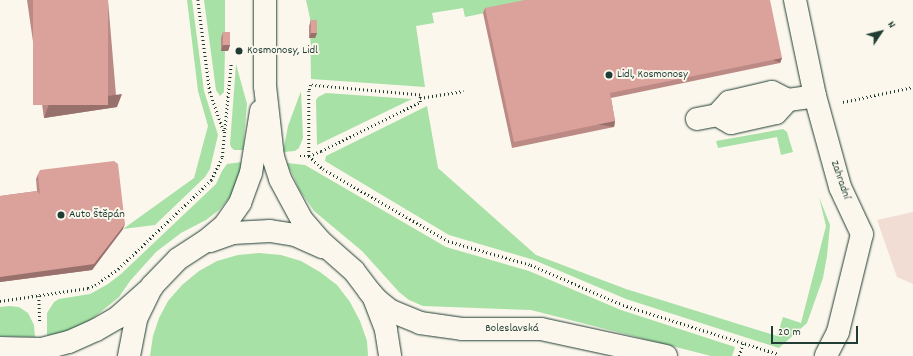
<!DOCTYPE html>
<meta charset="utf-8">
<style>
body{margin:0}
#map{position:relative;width:913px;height:356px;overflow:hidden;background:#fbf7ec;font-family:Dekko,sans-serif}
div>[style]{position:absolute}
.built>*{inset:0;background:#f1ddd4}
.green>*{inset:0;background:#a7e1a6}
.path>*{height:2.5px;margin-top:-1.25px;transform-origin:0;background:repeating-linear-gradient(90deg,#1f3d34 0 1px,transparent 0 4px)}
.roads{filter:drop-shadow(0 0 1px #1f3d34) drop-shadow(0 0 1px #1f3d34)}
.minor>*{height:22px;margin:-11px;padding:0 11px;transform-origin:11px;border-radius:11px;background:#fbf7ec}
.major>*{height:22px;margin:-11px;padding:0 11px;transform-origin:11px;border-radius:11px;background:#fbf7ec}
.wall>*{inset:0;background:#bc8a85}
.shaded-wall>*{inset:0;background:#99716c;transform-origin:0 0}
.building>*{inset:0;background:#dba19b;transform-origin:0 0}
.dots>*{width:11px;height:11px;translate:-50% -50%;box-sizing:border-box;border:2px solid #fbf7ec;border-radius:50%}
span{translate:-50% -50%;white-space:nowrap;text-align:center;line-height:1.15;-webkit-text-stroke:4px #fbf7ec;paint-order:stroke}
.poi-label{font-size:12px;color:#1f3d34}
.left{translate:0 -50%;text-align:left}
.street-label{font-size:12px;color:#1f3d34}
.north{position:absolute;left:861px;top:12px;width:40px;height:40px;-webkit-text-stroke:3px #fbf7ec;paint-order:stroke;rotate:55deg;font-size:11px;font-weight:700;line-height:16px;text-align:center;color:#1f3d34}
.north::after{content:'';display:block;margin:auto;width:14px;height:18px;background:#1f3d34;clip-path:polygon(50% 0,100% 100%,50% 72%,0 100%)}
.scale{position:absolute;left:771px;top:326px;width:87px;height:18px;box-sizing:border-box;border:2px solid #1f3d34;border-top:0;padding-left:5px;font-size:12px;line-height:14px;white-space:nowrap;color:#1f3d34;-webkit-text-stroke:3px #fbf7ec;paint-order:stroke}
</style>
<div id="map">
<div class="built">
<i style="clip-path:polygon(913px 212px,913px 284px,897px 277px,877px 220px)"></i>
</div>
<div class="green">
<i style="clip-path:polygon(187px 0,192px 0,204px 91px,218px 135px,210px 169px,205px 177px,155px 225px,123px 229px,194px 178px,208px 126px,198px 91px)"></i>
<i style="clip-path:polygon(204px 0,225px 0,225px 38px,221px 38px,221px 50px,225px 50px,224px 92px,220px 96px,216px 90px)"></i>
<i style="clip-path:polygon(306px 0,550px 0,465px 17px,463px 8px,432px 13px,434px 23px,416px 26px,425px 87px,311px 79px,310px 18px)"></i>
<i style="clip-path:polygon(236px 64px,247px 104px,243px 150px,234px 150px,231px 147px,230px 144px)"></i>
<i style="clip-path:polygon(301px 91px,303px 138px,299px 148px,295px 151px,283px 152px,288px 126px)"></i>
<i style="clip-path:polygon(326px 93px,412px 99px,317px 145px,316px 100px,318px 97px)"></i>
<i style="clip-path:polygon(427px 106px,438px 168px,536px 255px,626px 289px,777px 336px,783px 317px,801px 323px,826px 226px,819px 197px,830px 225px,827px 256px,823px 278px,807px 323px,779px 348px,626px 299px,534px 260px,449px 235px,325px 161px,326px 156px)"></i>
<i style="clip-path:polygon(783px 129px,787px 132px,793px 152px,781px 155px,777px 137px,718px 148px,716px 141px)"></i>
<i style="clip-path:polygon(242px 162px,240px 179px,234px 192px,219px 210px,206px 220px,181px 233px,156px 252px,130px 281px,119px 297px,92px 319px,64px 333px,47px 335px,47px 313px,54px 302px,59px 299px,90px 294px,108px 284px,121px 274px,216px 184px,222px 171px,227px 164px)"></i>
<i style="clip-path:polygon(287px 163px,305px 165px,446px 247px,529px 271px,621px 310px,735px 347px,732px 356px,711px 356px,531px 310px,423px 306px,409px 300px,399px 292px,362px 251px,314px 211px,300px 191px)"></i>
<i style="clip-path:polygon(259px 253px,281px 255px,301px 261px,320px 272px,337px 285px,350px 302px,360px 321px,367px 341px,368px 356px,150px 356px,153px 336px,159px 318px,168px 301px,182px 285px,199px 271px,217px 261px,238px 255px)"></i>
<i style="clip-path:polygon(10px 306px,19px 307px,28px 313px,34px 325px,35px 337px,0 336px,0 307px)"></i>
</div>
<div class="path">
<i style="left:198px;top:0;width:93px;rotate:82.6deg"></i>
<i style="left:210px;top:92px;width:42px;rotate:70.7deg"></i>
<i style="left:420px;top:98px;width:3px;rotate:-90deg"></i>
<i style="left:420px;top:95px;width:109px;rotate:-174.8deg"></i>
<i style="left:311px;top:85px;width:6px;rotate:108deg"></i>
<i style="left:309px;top:91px;width:65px;rotate:90deg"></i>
<i style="left:309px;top:156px;width:19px;rotate:43deg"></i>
<i style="left:323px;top:169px;width:144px;rotate:29.9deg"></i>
<i style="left:448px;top:241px;width:86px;rotate:16.1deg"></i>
<i style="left:531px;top:265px;width:100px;rotate:23.5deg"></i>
<i style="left:623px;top:305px;width:163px;rotate:17.5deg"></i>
<i style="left:843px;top:102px;width:72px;rotate:-12.1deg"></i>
<i style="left:300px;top:156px;width:9px"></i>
<i style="left:309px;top:156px;width:13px;rotate:-23deg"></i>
<i style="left:321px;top:151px;width:110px;rotate:-26.3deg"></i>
<i style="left:420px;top:102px;width:4px;rotate:-90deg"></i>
<i style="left:420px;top:98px;width:44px;rotate:-9.2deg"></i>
<i style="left:39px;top:296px;width:27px;rotate:88deg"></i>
<i style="left:0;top:301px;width:89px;rotate:-8.4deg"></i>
<i style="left:88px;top:288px;width:8px;rotate:-23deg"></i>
<i style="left:95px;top:285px;width:28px;rotate:-35deg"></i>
<i style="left:118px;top:269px;width:129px;rotate:-43.7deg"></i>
<i style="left:211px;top:180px;width:25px;rotate:-64deg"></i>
<i style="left:222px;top:157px;width:94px;rotate:-84.5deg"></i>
<i style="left:739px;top:356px;width:14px;rotate:-73deg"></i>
</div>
<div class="roads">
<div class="minor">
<i style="left:795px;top:0;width:98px;rotate:78.2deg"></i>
<i style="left:815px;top:96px;width:94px;rotate:74.6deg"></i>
<i style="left:840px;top:187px;width:52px;rotate:64.9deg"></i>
<i style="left:862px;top:234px;width:101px;rotate:103.8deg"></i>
<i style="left:838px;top:332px;width:27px;rotate:117deg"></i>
<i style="left:717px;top:115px;width:16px;rotate:30deg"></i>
<i style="left:731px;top:123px;width:46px;rotate:-12.5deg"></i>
<i style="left:776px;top:113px;width:18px;rotate:-47deg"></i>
<i style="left:788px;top:100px;width:27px;rotate:-8deg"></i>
<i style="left:697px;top:119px;width:20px;rotate:-11deg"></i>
<i style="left:717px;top:115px;width:18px;rotate:-47deg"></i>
<i style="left:729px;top:102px;width:44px;rotate:-13.1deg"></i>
<i style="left:772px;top:92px;width:18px;rotate:27deg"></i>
<i style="left:369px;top:291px;width:13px;rotate:48deg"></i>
<i style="left:378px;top:301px;width:16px;rotate:38deg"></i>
<i style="left:391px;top:311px;width:31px;rotate:22deg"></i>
<i style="left:420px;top:323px;width:42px;rotate:8.1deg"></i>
<i style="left:462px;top:329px;width:79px"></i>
<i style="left:541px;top:329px;width:128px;rotate:12.2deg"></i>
<i style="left:0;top:348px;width:42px;rotate:1.4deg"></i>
<i style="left:42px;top:349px;width:28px;rotate:-15deg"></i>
<i style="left:69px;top:342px;width:30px;rotate:-24deg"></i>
<i style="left:96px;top:330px;width:24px;rotate:-30deg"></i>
<i style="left:117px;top:318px;width:47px;rotate:-41.5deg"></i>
</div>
<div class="major">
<i style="left:265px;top:0;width:86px;rotate:90deg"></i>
<i style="left:265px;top:86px;width:71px;rotate:83.6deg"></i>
<i style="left:273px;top:157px;width:23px;rotate:72deg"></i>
<i style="left:280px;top:179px;width:47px;rotate:61.8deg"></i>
<i style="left:302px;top:220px;width:28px;rotate:49deg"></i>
<i style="left:320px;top:241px;width:45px;rotate:41.4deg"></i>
<i style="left:354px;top:271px;width:34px;rotate:53deg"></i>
<i style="left:374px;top:298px;width:34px;rotate:69deg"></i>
<i style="left:386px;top:330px;width:26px;rotate:81deg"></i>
<i style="left:210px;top:241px;width:24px;rotate:-19deg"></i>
<i style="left:233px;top:233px;width:37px;rotate:-3deg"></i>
<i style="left:270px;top:231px;width:25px;rotate:9deg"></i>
<i style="left:295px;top:235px;width:30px;rotate:24deg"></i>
<i style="left:129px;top:356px;width:38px;rotate:-79deg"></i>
<i style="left:136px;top:319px;width:37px;rotate:-64deg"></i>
<i style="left:152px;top:286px;width:37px;rotate:-46deg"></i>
<i style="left:178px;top:259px;width:33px;rotate:-33deg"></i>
<i style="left:206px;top:241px;width:23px;rotate:-40deg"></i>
<i style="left:224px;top:226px;width:28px;rotate:-55deg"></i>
<i style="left:240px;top:203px;width:32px;rotate:-70deg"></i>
<i style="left:251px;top:173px;width:63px;rotate:-80.8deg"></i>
</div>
</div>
<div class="wall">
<i style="clip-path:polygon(27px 0,108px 0,117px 107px,44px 118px)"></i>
<i style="clip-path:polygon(485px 8px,782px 58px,780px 63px,611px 98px,615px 121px,614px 127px,512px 148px,483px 13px)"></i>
<i style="clip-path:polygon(311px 20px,317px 33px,315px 38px,309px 38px,309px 26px)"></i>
<i style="clip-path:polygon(223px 32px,230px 45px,228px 51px,221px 51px,221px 38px)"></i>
<i style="clip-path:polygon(38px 174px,123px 229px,92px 270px,0 282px,0 196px,37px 191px,36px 179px)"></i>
</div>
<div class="shaded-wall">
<i style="clip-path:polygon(311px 33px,317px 33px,315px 38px,309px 38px)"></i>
<i style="clip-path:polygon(223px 45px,230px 45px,228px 51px,221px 51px)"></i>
<i style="left:782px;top:58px;width:5px;height:176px;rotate:112deg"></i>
<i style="clip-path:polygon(122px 94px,117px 107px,44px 118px,49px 104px)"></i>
<i style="left:615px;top:121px;width:6px;height:103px;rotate:99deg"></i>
<i style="clip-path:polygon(125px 224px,123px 229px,92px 270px,0 282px,0 277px)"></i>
</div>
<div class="building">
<i style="left:33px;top:0;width:75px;height:105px"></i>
<i style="clip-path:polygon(525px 0,770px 0,782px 58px,610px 93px,615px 121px,514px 142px,485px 8px)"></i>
<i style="left:311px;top:20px;width:6px;height:13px"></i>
<i style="left:223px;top:32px;width:7px;height:13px"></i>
<i style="clip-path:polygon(114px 161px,118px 164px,125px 224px,94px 264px,0 277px,0 196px,37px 191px,40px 194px,38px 174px,40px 170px)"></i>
</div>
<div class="dots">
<i style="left:239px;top:51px;background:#1f3d34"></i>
<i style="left:609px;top:75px;background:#1f3d34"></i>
<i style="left:61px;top:215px;background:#1f3d34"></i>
</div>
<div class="poi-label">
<span class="left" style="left:247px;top:51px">Kosmonosy, Lidl</span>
<span class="left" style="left:617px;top:75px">Lidl, Kosmonosy</span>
<span class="left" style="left:69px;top:215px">Auto Štěpán</span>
</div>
<div class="street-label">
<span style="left:840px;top:180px;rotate:71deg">Zahradní</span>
<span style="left:512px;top:329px">Boleslavská</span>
</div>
<div class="north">N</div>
<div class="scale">20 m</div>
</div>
